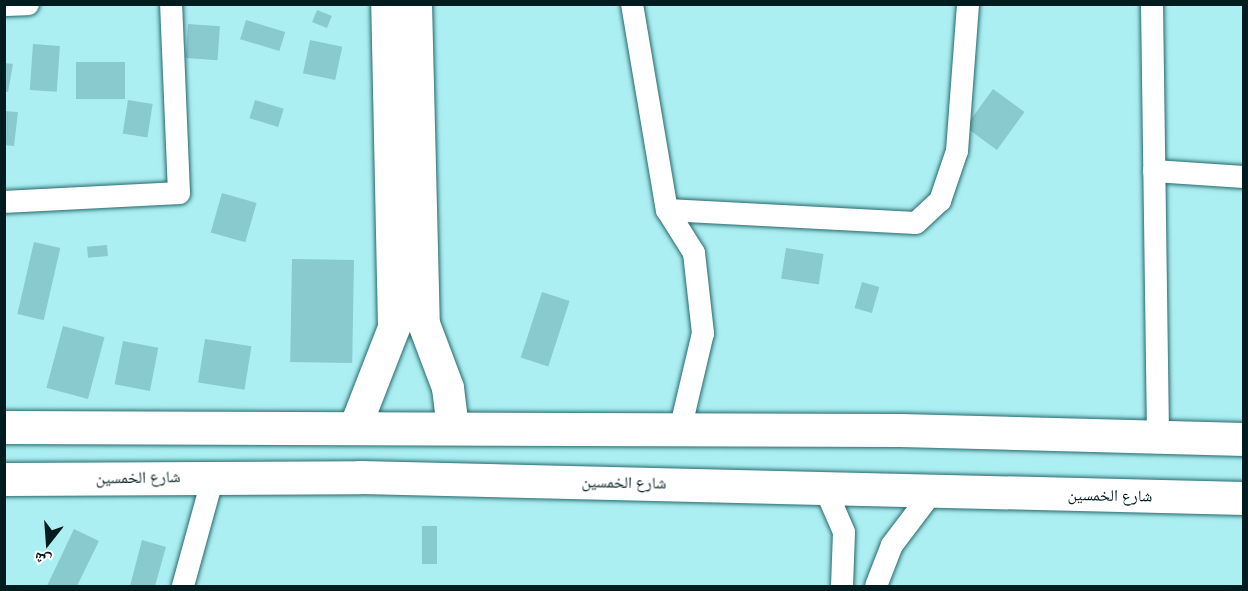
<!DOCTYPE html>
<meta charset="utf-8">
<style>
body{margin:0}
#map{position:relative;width:1248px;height:591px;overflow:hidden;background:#aceff2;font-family:"Noto Sans","Noto Naskh Arabic",sans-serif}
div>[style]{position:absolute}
.building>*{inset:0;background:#88cace;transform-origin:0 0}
.roads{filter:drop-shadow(0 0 2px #26696d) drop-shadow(0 0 2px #26696d)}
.street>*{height:22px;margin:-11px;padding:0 11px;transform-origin:11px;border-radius:11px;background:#fff}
.secondary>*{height:32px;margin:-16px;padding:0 16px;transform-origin:16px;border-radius:16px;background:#fff}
.primary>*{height:33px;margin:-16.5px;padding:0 16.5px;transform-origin:16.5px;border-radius:16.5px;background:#fff}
span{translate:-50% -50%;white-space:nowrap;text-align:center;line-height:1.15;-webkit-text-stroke:5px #fff;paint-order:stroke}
.street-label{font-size:16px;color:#011c1e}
.frame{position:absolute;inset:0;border:6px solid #011c1e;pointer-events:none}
.north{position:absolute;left:18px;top:513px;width:60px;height:60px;-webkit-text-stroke:4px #fff;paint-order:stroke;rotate:197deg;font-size:16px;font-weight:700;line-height:24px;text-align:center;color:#011c1e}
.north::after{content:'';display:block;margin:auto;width:21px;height:27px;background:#011c1e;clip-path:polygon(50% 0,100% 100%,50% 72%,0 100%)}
</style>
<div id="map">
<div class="building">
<i style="left:317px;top:10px;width:16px;height:13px;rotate:22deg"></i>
<i style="left:246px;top:20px;width:41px;height:20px;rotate:17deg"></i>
<i style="left:188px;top:24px;width:32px;height:34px;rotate:4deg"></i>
<i style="left:310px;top:40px;width:33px;height:34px;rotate:12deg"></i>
<i style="left:33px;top:44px;width:27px;height:46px;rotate:4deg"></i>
<i style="left:76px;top:62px;width:49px;height:37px"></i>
<i style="clip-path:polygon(4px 63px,13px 64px,8px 92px,4px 91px)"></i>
<i style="left:993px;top:89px;width:39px;height:47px;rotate:36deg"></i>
<i style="left:128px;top:100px;width:25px;height:34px;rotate:9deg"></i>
<i style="left:255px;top:100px;width:30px;height:19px;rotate:17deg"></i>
<i style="clip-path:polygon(4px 111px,18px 112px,14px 146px,4px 145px)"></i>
<i style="left:222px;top:193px;width:36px;height:41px;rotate:16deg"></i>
<i style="left:34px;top:242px;width:27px;height:74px;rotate:13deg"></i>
<i style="left:107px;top:245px;width:11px;height:20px;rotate:85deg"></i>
<i style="left:786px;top:248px;width:38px;height:31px;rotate:9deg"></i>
<i style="left:292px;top:259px;width:62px;height:103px;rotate:1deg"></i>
<i style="left:862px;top:282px;width:18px;height:27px;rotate:16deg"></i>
<i style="left:542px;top:292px;width:29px;height:69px;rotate:18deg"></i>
<i style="left:63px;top:326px;width:43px;height:64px;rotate:15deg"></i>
<i style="left:205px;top:339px;width:47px;height:44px;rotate:9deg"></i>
<i style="left:123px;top:341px;width:36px;height:44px;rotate:11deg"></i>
<i style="left:422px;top:526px;width:15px;height:38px"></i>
<i style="clip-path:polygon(74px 529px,99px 541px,77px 586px,47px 586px)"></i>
<i style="clip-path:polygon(142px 540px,166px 547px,155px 586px,130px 586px)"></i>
</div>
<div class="roads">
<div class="street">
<i style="left:632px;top:4px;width:209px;rotate:80.4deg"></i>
<i style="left:667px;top:210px;width:51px;rotate:57.9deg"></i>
<i style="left:694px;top:253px;width:81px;rotate:83.6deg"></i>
<i style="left:703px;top:333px;width:100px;rotate:103.3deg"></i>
<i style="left:1152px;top:4px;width:434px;rotate:89.2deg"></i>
<i style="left:4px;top:5px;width:24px;rotate:-2deg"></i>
<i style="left:1154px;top:171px;width:90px;rotate:3.8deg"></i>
<i style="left:4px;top:202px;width:175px;rotate:-2.9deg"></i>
<i style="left:179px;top:193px;width:189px;rotate:-92.4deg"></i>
<i style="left:667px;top:210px;width:249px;rotate:3deg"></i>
<i style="left:916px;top:223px;width:33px;rotate:-43deg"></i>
<i style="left:940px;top:201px;width:53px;rotate:-71.2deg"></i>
<i style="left:957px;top:151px;width:147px;rotate:-85.7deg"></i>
<i style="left:824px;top:486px;width:50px;rotate:66.5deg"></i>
<i style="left:844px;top:532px;width:54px;rotate:92.1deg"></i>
<i style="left:183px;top:586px;width:113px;rotate:-74.6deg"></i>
<i style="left:876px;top:586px;width:44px;rotate:-68.7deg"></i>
<i style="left:892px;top:545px;width:68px;rotate:-52.8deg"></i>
</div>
<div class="secondary">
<i style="left:416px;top:4px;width:320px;rotate:88.6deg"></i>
<i style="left:424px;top:324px;width:68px;rotate:69.4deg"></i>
<i style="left:448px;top:388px;width:38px;rotate:83deg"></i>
<i style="left:355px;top:428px;width:107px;rotate:-68.7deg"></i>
<i style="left:394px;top:328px;width:324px;rotate:-91.2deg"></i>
</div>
<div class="primary">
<i style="left:4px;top:427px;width:896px;rotate:0.19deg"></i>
<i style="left:900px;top:430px;width:344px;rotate:1.5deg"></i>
<i style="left:4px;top:479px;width:356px;rotate:-0.3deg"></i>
<i style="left:360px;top:477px;width:884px;rotate:1.36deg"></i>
</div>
</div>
<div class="street-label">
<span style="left:138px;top:477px;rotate:-1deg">شارع الخمسين</span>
<span style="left:624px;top:482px;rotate:1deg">شارع الخمسين</span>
<span style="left:1110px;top:495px;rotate:1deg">شارع الخمسين</span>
</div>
<div class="frame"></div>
<div class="north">ش</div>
</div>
